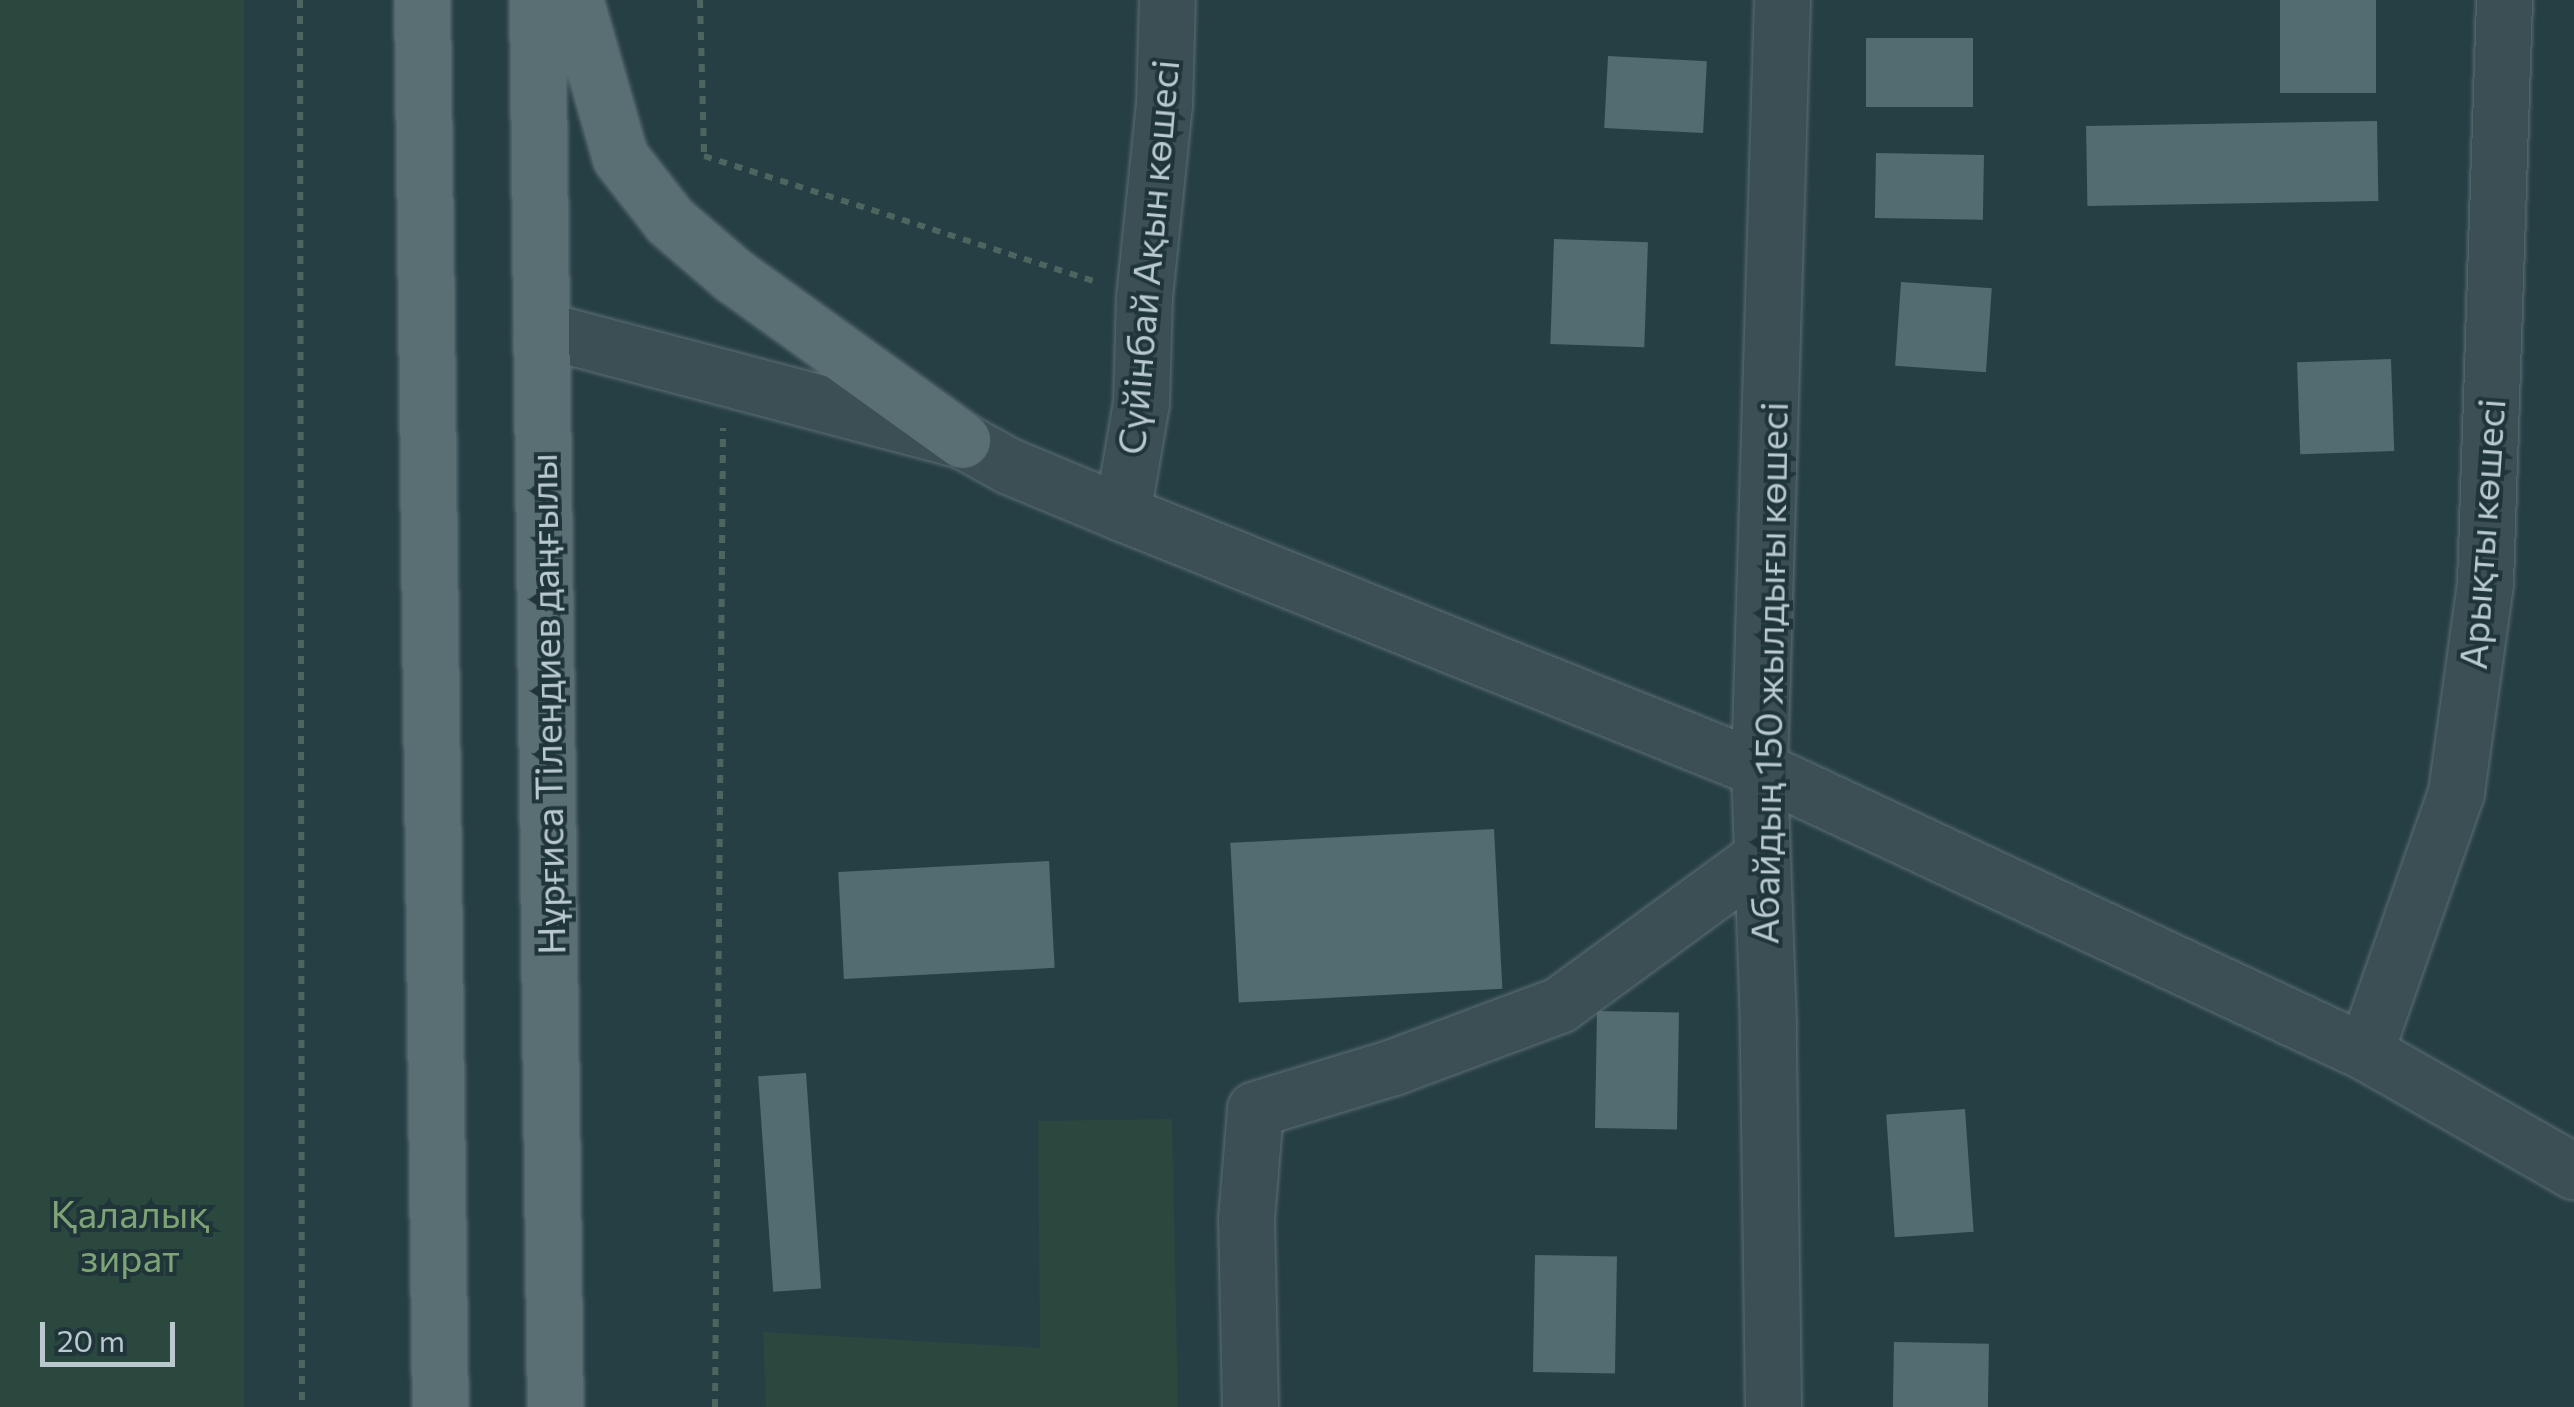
<!DOCTYPE html>
<meta charset="utf-8">
<style>
body{margin:0}
#map{position:relative;width:2574px;height:1407px;overflow:hidden;background:#263f45;font-family:Commissioner,sans-serif}
div>[style]{position:absolute}
.green>*{inset:0;background:#2b483f;transform-origin:0 0}
.building>*{inset:0;background:#526c72;transform-origin:0 0}
.path>*{height:6px;margin-top:-3px;transform-origin:0;background:repeating-linear-gradient(90deg,#4c665f 0 8px,transparent 0 16px)}
.roads{filter:drop-shadow(0 0 2px #5d6f74) drop-shadow(0 0 2px #5d6f74)}
.minor>*{height:55px;margin:-27.5px;padding:0 27.5px;transform-origin:27.5px;border-radius:27.5px;background:#3b4f54}
.major>*{height:55px;margin:-27.5px;padding:0 27.5px;transform-origin:27.5px;border-radius:27.5px;background:#596f74}
span{translate:-50% -50%;white-space:nowrap;text-align:center;line-height:1.15;-webkit-text-stroke:8px #20353a;paint-order:stroke}
.street-label{font-size:38px;color:#b9c9cd}
.park-label{font-size:38px;color:#7ea476}
.scale{position:absolute;left:40px;top:1322px;width:135px;height:45px;box-sizing:border-box;border:5px solid #b9c9cd;border-top:0;padding-left:12px;font-size:30px;line-height:35px;white-space:nowrap;color:#b9c9cd;-webkit-text-stroke:8px #20353a;paint-order:stroke}
</style>
<div id="map">
<div class="green">
<i style="left:0;top:0;width:244px;height:1407px"></i>
<i style="clip-path:polygon(1172px 1119px,1178px 1407px,766px 1407px,763px 1332px,1040px 1348px,1038px 1121px)"></i>
</div>
<div class="building">
<i style="left:2280px;top:0;width:96px;height:93px"></i>
<i style="left:1973px;top:38px;width:69px;height:107px;rotate:90deg"></i>
<i style="left:1608px;top:56px;width:99px;height:72px;rotate:3deg"></i>
<i style="left:2377px;top:121px;width:80px;height:291px;rotate:89deg"></i>
<i style="left:1876px;top:153px;width:108px;height:65px;rotate:1deg"></i>
<i style="left:1554px;top:239px;width:94px;height:105px;rotate:2deg"></i>
<i style="left:1901px;top:282px;width:91px;height:84px;rotate:4deg"></i>
<i style="left:2391px;top:359px;width:92px;height:94px;rotate:88deg"></i>
<i style="left:1494px;top:829px;width:160px;height:264px;rotate:87deg"></i>
<i style="left:1049px;top:861px;width:107px;height:211px;rotate:87deg"></i>
<i style="left:1597px;top:1011px;width:82px;height:117px;rotate:1deg"></i>
<i style="left:806px;top:1073px;width:216px;height:48px;rotate:86deg"></i>
<i style="left:1965px;top:1109px;width:123px;height:79px;rotate:86deg"></i>
<i style="left:1535px;top:1255px;width:82px;height:117px;rotate:1deg"></i>
<i style="left:1894px;top:1342px;width:95px;height:65px;rotate:1deg"></i>
</div>
<div class="path">
<i style="left:300px;top:0;width:1407px;rotate:89.92deg"></i>
<i style="left:700px;top:0;width:156px;rotate:88.5deg"></i>
<i style="left:704px;top:156px;width:412px;rotate:17.8deg"></i>
<i style="left:715px;top:1407px;width:979px;rotate:-89.53deg"></i>
</div>
<div class="roads">
<div class="minor">
<i style="left:541px;top:329px;width:435px;rotate:14.8deg"></i>
<i style="left:962px;top:440px;width:54px;rotate:29deg"></i>
<i style="left:1009px;top:466px;width:122px;rotate:22.6deg"></i>
<i style="left:1122px;top:513px;width:687px;rotate:21.89deg"></i>
<i style="left:1759px;top:769px;width:669px;rotate:25.03deg"></i>
<i style="left:2365px;top:1052px;width:241px;rotate:29.7deg"></i>
<i style="left:1122px;top:513px;width:112px;rotate:-80.2deg"></i>
<i style="left:1141px;top:403px;width:106px;rotate:-88.4deg"></i>
<i style="left:1144px;top:297px;width:193px;rotate:-84.1deg"></i>
<i style="left:1164px;top:105px;width:105px;rotate:-88.4deg"></i>
<i style="left:2365px;top:1052px;width:275px;rotate:-70.7deg"></i>
<i style="left:2456px;top:792px;width:211px;rotate:-82.1deg"></i>
<i style="left:2485px;top:583px;width:583px;rotate:-88.13deg"></i>
<i style="left:1250px;top:1407px;width:188px;rotate:-91.2deg"></i>
<i style="left:1246px;top:1219px;width:110px;rotate:-85.3deg"></i>
<i style="left:1255px;top:1109px;width:144px;rotate:-16.9deg"></i>
<i style="left:1393px;top:1067px;width:177px;rotate:-20.5deg"></i>
<i style="left:1559px;top:1005px;width:249px;rotate:-36.2deg"></i>
<i style="left:1773px;top:1407px;width:381px;rotate:-90.8deg"></i>
<i style="left:1768px;top:1026px;width:257px;rotate:-92deg"></i>
<i style="left:1759px;top:769px;width:769px;rotate:-88.29deg"></i>
</div>
<div class="major">
<i style="left:422px;top:0;width:1407px;rotate:89.27deg"></i>
<i style="left:537px;top:0;width:1407px;rotate:89.27deg"></i>
<i style="left:575px;top:0;width:163px;rotate:74deg"></i>
<i style="left:620px;top:157px;width:81px;rotate:52deg"></i>
<i style="left:670px;top:221px;width:84px;rotate:40.7deg"></i>
<i style="left:734px;top:276px;width:281px;rotate:35.7deg"></i>
</div>
</div>
<div class="street-label">
<span style="left:1147px;top:257px;rotate:-85deg">Сүйінбай Ақын көшесі</span>
<span style="left:2481px;top:534px;rotate:-86deg">Арықты көшесі</span>
<span style="left:1768px;top:673px;rotate:-89deg">Абайдың 150 жылдығы көшесі</span>
<span style="left:546px;top:704px;rotate:-91deg">Нұрғиса Тілендиев даңғылы</span>
</div>
<div class="park-label">
<span style="left:130px;top:1235px">Қалалық<br>зират</span>
</div>
<div class="scale">20 m</div>
</div>
